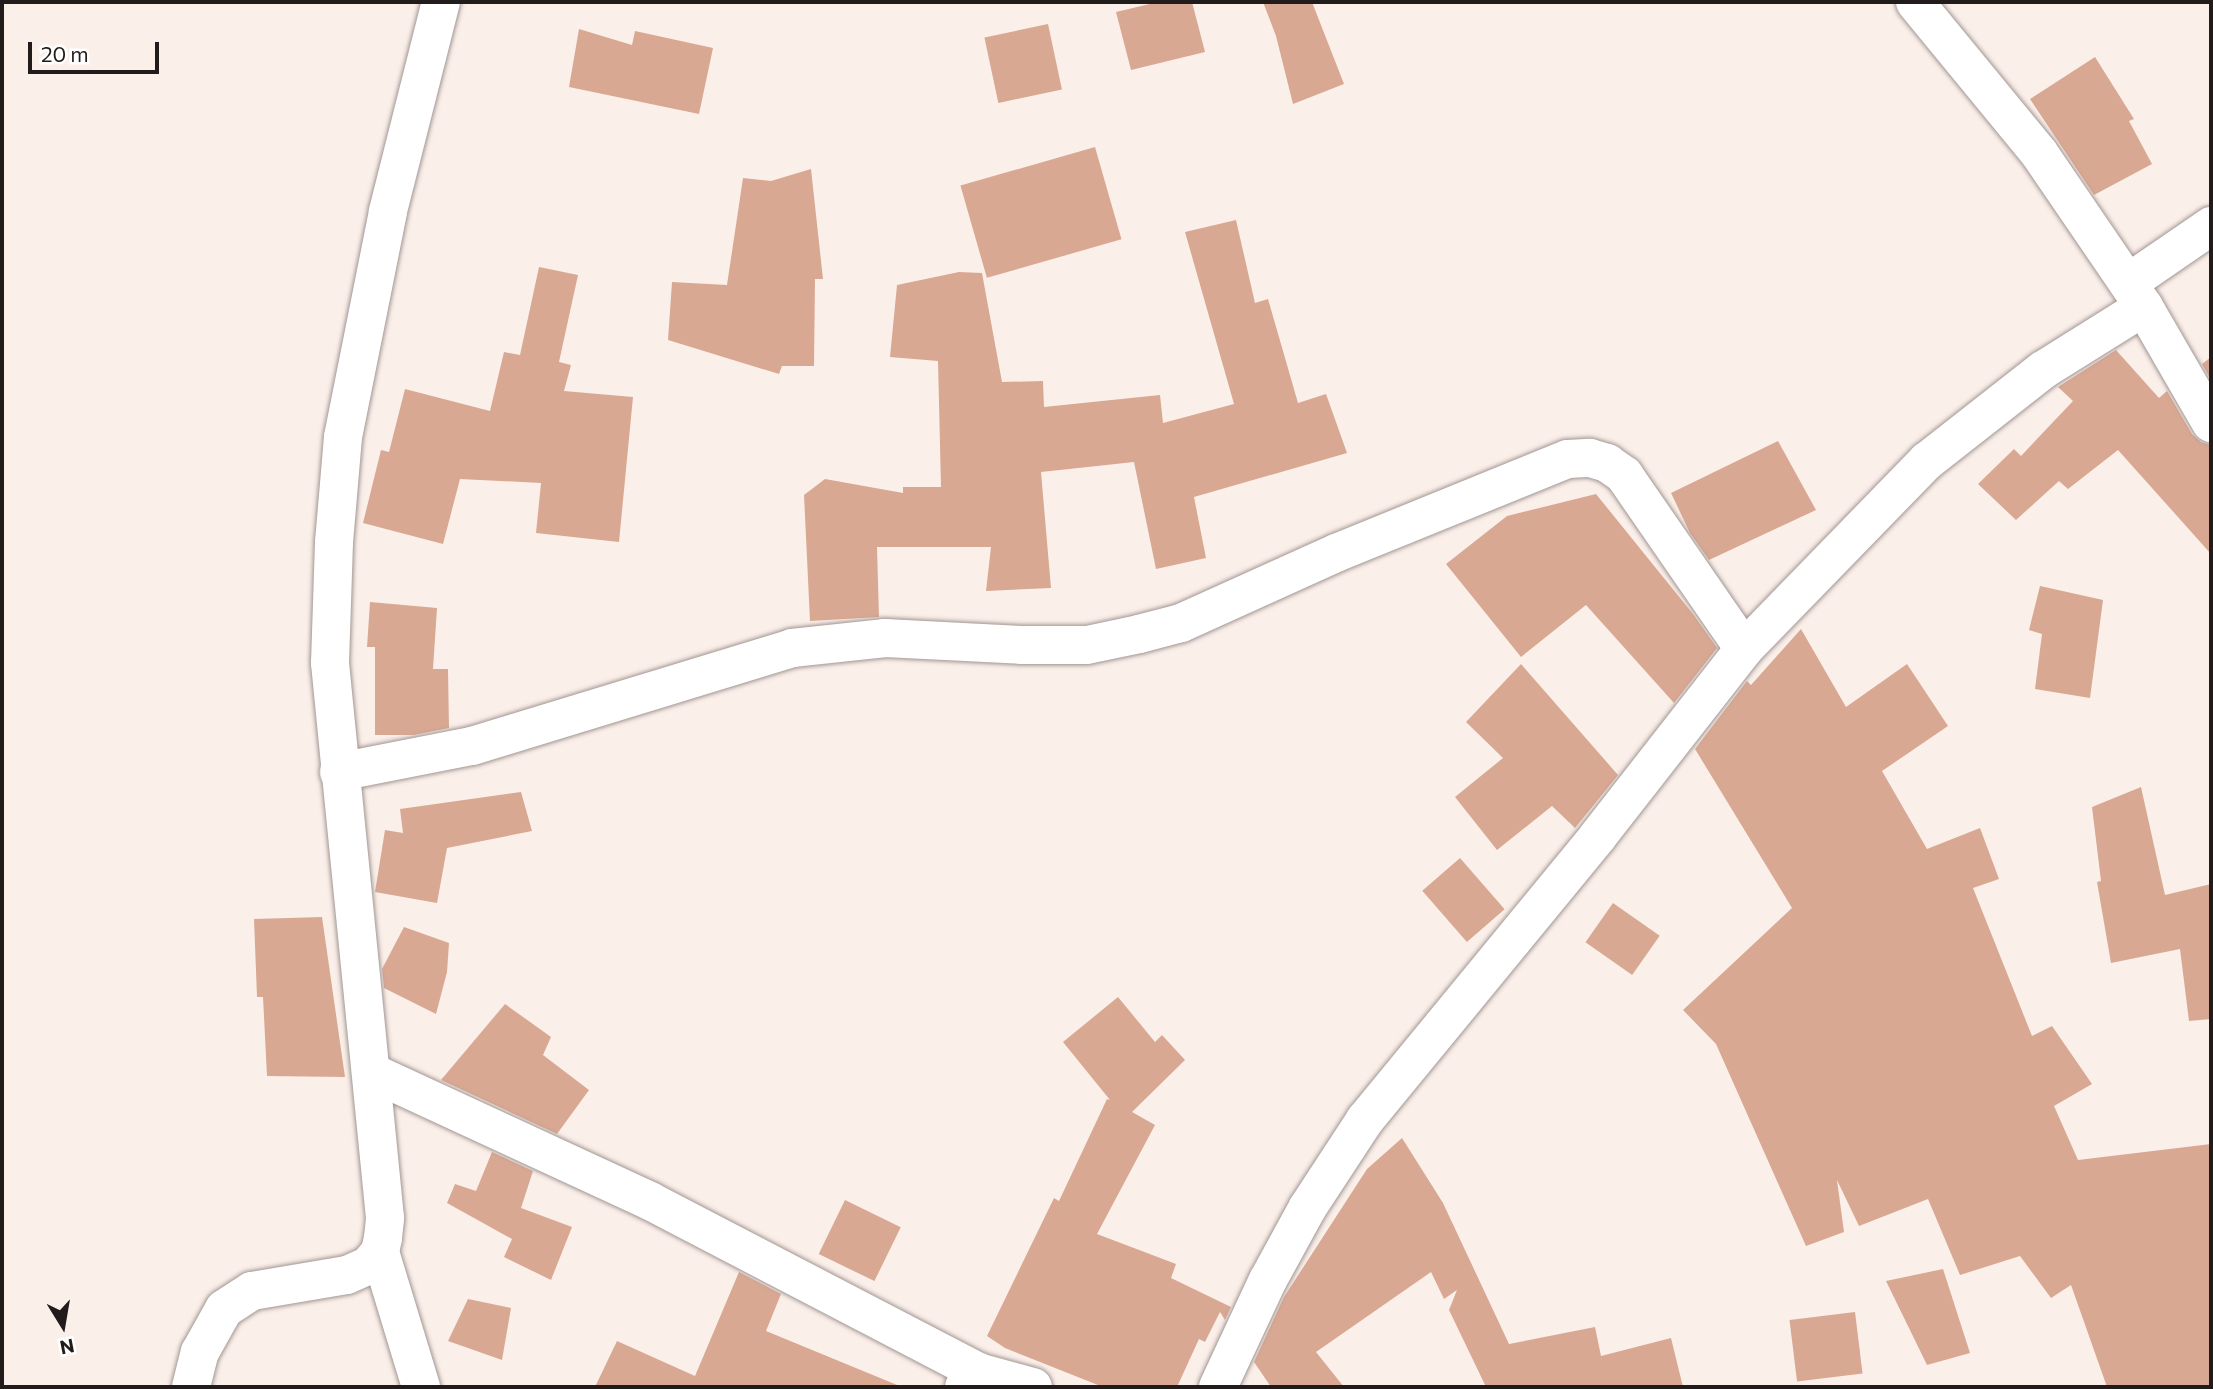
<!DOCTYPE html>
<style>
body{margin:0}
#map{position:relative;width:2213px;height:1389px;overflow:hidden;background:#fbefea;font-family:Commissioner,sans-serif}
div>[style]{position:absolute}
.building>*{inset:0;background:#d9a893;transform-origin:0 0}
.roads{filter:drop-shadow(0 0 2px #a19692) drop-shadow(0 0 2px #a19692)}
.minor>*{height:38px;margin:-19px;padding:0 19px;transform-origin:19px;border-radius:19px;background:#fff}
span{translate:-50% -50%;white-space:nowrap;text-align:center;line-height:1.15;-webkit-text-stroke:7px #fff;paint-order:stroke}
.frame{position:absolute;inset:0;border:4px solid #211c1b;pointer-events:none}
.north{position:absolute;left:28px;top:1291px;width:70px;height:70px;-webkit-text-stroke:5px #fff;paint-order:stroke;rotate:169deg;font-size:19px;font-weight:700;line-height:28px;text-align:center;color:#211c1b}
.north::after{content:'';display:block;margin:auto;width:24px;height:32px;background:#211c1b;clip-path:polygon(50% 0,100% 100%,50% 72%,0 100%)}
.scale{position:absolute;left:28px;top:42px;width:131px;height:32px;box-sizing:border-box;border:4px solid #211c1b;border-top:0;padding-left:9px;font-size:21px;line-height:24px;white-space:nowrap;color:#211c1b;-webkit-text-stroke:5px #fff;paint-order:stroke}
</style>
<div id="map">
<div class="building">
<i style="clip-path:polygon(1158px 2px,1192px 2px,1205px 52px,1131px 70px,1116px 12px)"></i>
<i style="clip-path:polygon(1263px 2px,1312px 2px,1344px 84px,1293px 104px,1276px 36px)"></i>
<i style="left:1048px;top:24px;width:67px;height:65px;rotate:78deg"></i>
<i style="clip-path:polygon(579px 29px,632px 45px,635px 31px,713px 48px,699px 114px,569px 87px)"></i>
<i style="clip-path:polygon(2095px 57px,2134px 119px,2129px 121px,2152px 164px,2094px 195px,2030px 99px)"></i>
<i style="left:1095px;top:147px;width:96px;height:140px;rotate:74deg"></i>
<i style="clip-path:polygon(811px 169px,823px 279px,815px 279px,814px 366px,782px 366px,779px 374px,668px 340px,672px 282px,727px 285px,743px 178px,771px 181px)"></i>
<i style="clip-path:polygon(1236px 220px,1255px 303px,1268px 299px,1298px 403px,1326px 394px,1347px 453px,1194px 497px,1206px 558px,1156px 569px,1134px 462px,1041px 472px,1051px 588px,986px 591px,991px 547px,877px 547px,879px 617px,810px 621px,804px 495px,825px 479px,903px 493px,903px 487px,941px 487px,938px 361px,890px 357px,897px 285px,959px 272px,982px 273px,1002px 382px,1043px 381px,1044px 407px,1160px 395px,1163px 423px,1234px 404px,1185px 232px)"></i>
<i style="clip-path:polygon(539px 267px,578px 275px,559px 362px,571px 365px,564px 391px,633px 397px,619px 542px,536px 533px,541px 483px,460px 479px,443px 544px,363px 523px,381px 450px,389px 452px,405px 389px,490px 411px,504px 352px,520px 355px)"></i>
<i style="clip-path:polygon(2116px 350px,2159px 398px,2167px 391px,2192px 434px,2201px 442px,2211px 445px,2211px 554px,2118px 450px,2068px 489px,2059px 481px,2016px 520px,1978px 484px,2014px 449px,2021px 456px,2073px 401px,2058px 387px)"></i>
<i style="clip-path:polygon(2211px 357px,2211px 380px,2202px 364px)"></i>
<i style="clip-path:polygon(1778px 441px,1816px 510px,1709px 560px,1690px 533px,1671px 493px)"></i>
<i style="clip-path:polygon(1596px 494px,1693px 614px,1717px 648px,1674px 703px,1586px 605px,1521px 657px,1446px 564px,1507px 516px)"></i>
<i style="clip-path:polygon(2040px 586px,2103px 600px,2090px 698px,2035px 689px,2042px 634px,2029px 630px)"></i>
<i style="clip-path:polygon(370px 602px,437px 608px,433px 669px,448px 669px,449px 728px,414px 735px,375px 735px,375px 647px,367px 647px)"></i>
<i style="clip-path:polygon(1801px 629px,1846px 707px,1907px 664px,1948px 726px,1882px 771px,1927px 849px,1980px 828px,1999px 879px,1973px 888px,2032px 1036px,2052px 1026px,2092px 1084px,2054px 1106px,2078px 1160px,2211px 1144px,2211px 1387px,2107px 1387px,2071px 1285px,2051px 1298px,2020px 1256px,1960px 1275px,1928px 1199px,1859px 1226px,1837px 1180px,1844px 1232px,1806px 1246px,1716px 1044px,1683px 1010px,1792px 908px,1695px 749px,1747px 681px,1751px 685px)"></i>
<i style="clip-path:polygon(1521px 664px,1618px 775px,1575px 828px,1552px 806px,1497px 850px,1455px 797px,1503px 758px,1466px 722px)"></i>
<i style="clip-path:polygon(2141px 787px,2165px 895px,2211px 884px,2211px 1019px,2189px 1021px,2180px 949px,2111px 963px,2097px 882px,2101px 881px,2092px 807px)"></i>
<i style="clip-path:polygon(521px 792px,532px 831px,447px 848px,437px 903px,375px 892px,385px 830px,403px 833px,400px 809px)"></i>
<i style="left:1460px;top:858px;width:68px;height:50px;rotate:49deg"></i>
<i style="left:1613px;top:903px;width:57px;height:48px;rotate:35deg"></i>
<i style="clip-path:polygon(322px 917px,345px 1077px,267px 1076px,263px 997px,257px 997px,254px 919px)"></i>
<i style="clip-path:polygon(404px 927px,449px 943px,447px 972px,436px 1014px,384px 988px,382px 969px)"></i>
<i style="clip-path:polygon(1118px 997px,1155px 1042px,1162px 1035px,1185px 1060px,1132px 1112px,1155px 1125px,1097px 1234px,1176px 1264px,1171px 1278px,1231px 1307px,1225px 1320px,1220px 1312px,1205px 1342px,1199px 1339px,1177px 1387px,1103px 1387px,1005px 1348px,987px 1336px,1054px 1198px,1059px 1201px,1107px 1099px,1110px 1100px,1063px 1042px)"></i>
<i style="clip-path:polygon(505px 1004px,551px 1037px,543px 1055px,589px 1090px,557px 1134px,441px 1080px)"></i>
<i style="clip-path:polygon(1402px 1138px,1443px 1203px,1509px 1344px,1595px 1327px,1601px 1356px,1671px 1338px,1683px 1387px,1486px 1387px,1449px 1310px,1457px 1290px,1444px 1299px,1431px 1272px,1316px 1352px,1344px 1387px,1271px 1387px,1254px 1362px,1284px 1297px,1367px 1169px)"></i>
<i style="clip-path:polygon(492px 1152px,533px 1171px,521px 1208px,572px 1227px,551px 1280px,504px 1257px,512px 1239px,447px 1203px,455px 1184px,476px 1191px)"></i>
<i style="left:845px;top:1200px;width:62px;height:60px;rotate:26deg"></i>
<i style="clip-path:polygon(1943px 1269px,1970px 1353px,1927px 1365px,1886px 1281px)"></i>
<i style="clip-path:polygon(739px 1272px,781px 1294px,766px 1331px,902px 1387px,595px 1387px,617px 1341px,695px 1376px)"></i>
<i style="clip-path:polygon(468px 1299px,511px 1308px,502px 1360px,448px 1341px)"></i>
<i style="left:1855px;top:1312px;width:62px;height:66px;rotate:83deg"></i>
</div>
<div class="roads">
<div class="minor">
<i style="left:1915px;top:2px;width:195px;rotate:50.6deg"></i>
<i style="left:2039px;top:153px;width:186px;rotate:55.7deg"></i>
<i style="left:2128px;top:283px;width:101px;rotate:-34.5deg"></i>
<i style="left:339px;top:772px;width:136px;rotate:-11.1deg"></i>
<i style="left:472px;top:746px;width:335px;rotate:-17deg"></i>
<i style="left:792px;top:648px;width:94px;rotate:-6.1deg"></i>
<i style="left:885px;top:638px;width:136px;rotate:2.9deg"></i>
<i style="left:1021px;top:645px;width:66px"></i>
<i style="left:1087px;top:645px;width:53px;rotate:-11.9deg"></i>
<i style="left:1139px;top:634px;width:43px;rotate:-14.7deg"></i>
<i style="left:1181px;top:623px;width:170px;rotate:-24.3deg"></i>
<i style="left:1336px;top:553px;width:250px;rotate:-22.1deg"></i>
<i style="left:1568px;top:459px;width:22px;rotate:-3deg"></i>
<i style="left:1590px;top:458px;width:18px;rotate:16deg"></i>
<i style="left:1607px;top:463px;width:21px;rotate:35deg"></i>
<i style="left:1624px;top:475px;width:211px;rotate:55.4deg"></i>
<i style="left:371px;top:1072px;width:307px;rotate:24.8deg"></i>
<i style="left:650px;top:1201px;width:370px;rotate:27.5deg"></i>
<i style="left:380px;top:1252px;width:141px;rotate:73.1deg"></i>
<i style="left:191px;top:1387px;width:36px;rotate:-76deg"></i>
<i style="left:200px;top:1352px;width:49px;rotate:-60.8deg"></i>
<i style="left:224px;top:1309px;width:33px;rotate:-33deg"></i>
<i style="left:252px;top:1291px;width:96px;rotate:-9.6deg"></i>
<i style="left:347px;top:1275px;width:24px;rotate:-24deg"></i>
<i style="left:369px;top:1265px;width:17px;rotate:-50deg"></i>
<i style="left:380px;top:1252px;width:14px;rotate:-78deg"></i>
<i style="left:383px;top:1238px;width:20px;rotate:-84deg"></i>
<i style="left:385px;top:1218px;width:558px;rotate:-95.66deg"></i>
<i style="left:330px;top:663px;width:121px;rotate:-88.1deg"></i>
<i style="left:334px;top:542px;width:105px;rotate:-85.1deg"></i>
<i style="left:343px;top:437px;width:230px;rotate:-78.7deg"></i>
<i style="left:388px;top:211px;width:216px;rotate:-75.8deg"></i>
<i style="left:964px;top:1387px;width:21px;rotate:-47deg"></i>
<i style="left:978px;top:1372px;width:57px;rotate:15.3deg"></i>
<i style="left:1218px;top:1387px;width:118px;rotate:-65deg"></i>
<i style="left:1268px;top:1280px;width:83px;rotate:-61.3deg"></i>
<i style="left:1308px;top:1207px;width:104px;rotate:-56.8deg"></i>
<i style="left:1365px;top:1120px;width:367px;rotate:-50.6deg"></i>
<i style="left:1598px;top:836px;width:237px;rotate:-52deg"></i>
<i style="left:1744px;top:649px;width:262px;rotate:-45.8deg"></i>
<i style="left:1927px;top:461px;width:147px;rotate:-38.1deg"></i>
<i style="left:2043px;top:370px;width:119px;rotate:-32deg"></i>
<i style="left:2144px;top:307px;width:134px;rotate:60deg"></i>
</div>
</div>
<div class="frame"></div>
<div class="north">N</div>
<div class="scale">20 m</div>
</div>
